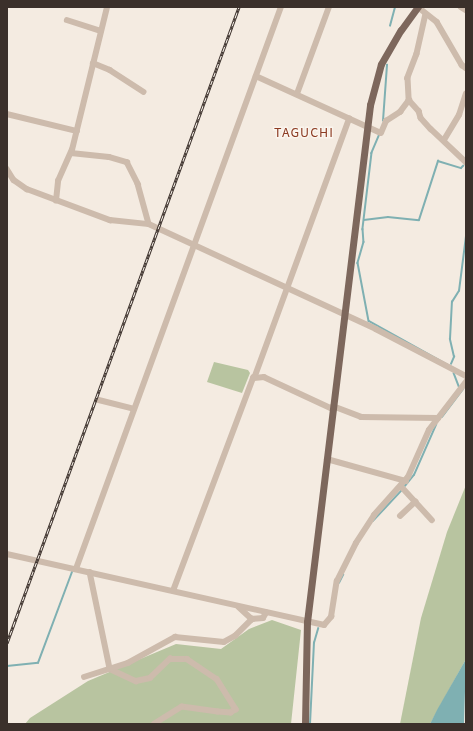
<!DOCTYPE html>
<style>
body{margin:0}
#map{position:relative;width:473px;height:731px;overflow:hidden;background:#f4ebe1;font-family:"Source Sans 3",sans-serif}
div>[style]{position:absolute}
.green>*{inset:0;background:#b8c4a0}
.water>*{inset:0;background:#7fb0b2}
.stream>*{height:1.5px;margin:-0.75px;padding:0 0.75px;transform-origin:0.75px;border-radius:0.75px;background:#7fb0b2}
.minor>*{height:5.5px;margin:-2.75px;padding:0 2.75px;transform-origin:2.75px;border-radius:2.75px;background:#cdbbac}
.major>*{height:7px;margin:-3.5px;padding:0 3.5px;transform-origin:3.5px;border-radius:3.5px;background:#7d675c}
.rail>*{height:3px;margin-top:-1.5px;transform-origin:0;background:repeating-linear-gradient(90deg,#fbf5ee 0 4.5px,#3b302b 0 9px);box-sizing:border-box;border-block:1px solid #3b302b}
span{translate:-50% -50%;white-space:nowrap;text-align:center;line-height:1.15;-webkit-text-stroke:3px #fbf5ee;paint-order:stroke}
.quarter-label{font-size:14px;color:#8c3b22;letter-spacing:1px}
.frame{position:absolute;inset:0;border:8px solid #3b302b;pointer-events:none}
</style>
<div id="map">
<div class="green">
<i style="clip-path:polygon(214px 362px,248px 370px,250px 373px,242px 393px,207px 382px)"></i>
<i style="clip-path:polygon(466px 485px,466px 659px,430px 724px,400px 724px,421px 618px,447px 532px)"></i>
<i style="clip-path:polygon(272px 620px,301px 630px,291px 724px,25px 724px,30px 718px,88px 681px,176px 644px,221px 649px,249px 629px)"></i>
</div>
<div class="water">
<i style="clip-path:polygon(466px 659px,464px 724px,430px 724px,437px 710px)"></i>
</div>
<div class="stream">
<i style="left:390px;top:26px;width:20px;rotate:-75deg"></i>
<i style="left:383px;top:121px;width:56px;rotate:-85.9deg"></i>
<i style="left:380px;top:134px;width:21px;rotate:113deg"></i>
<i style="left:372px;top:153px;width:77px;rotate:96.8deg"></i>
<i style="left:363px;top:229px;width:13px;rotate:86deg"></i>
<i style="left:364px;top:242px;width:22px;rotate:106deg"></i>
<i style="left:358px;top:263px;width:59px;rotate:79.3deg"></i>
<i style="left:369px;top:321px;width:95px;rotate:29deg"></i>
<i style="left:364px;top:220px;width:24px;rotate:-7deg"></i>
<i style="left:388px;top:217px;width:31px;rotate:6deg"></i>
<i style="left:419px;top:220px;width:62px;rotate:-72.1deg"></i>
<i style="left:438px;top:161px;width:24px;rotate:17deg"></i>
<i style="left:461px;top:168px;width:3px;rotate:-45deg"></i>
<i style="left:451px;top:364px;width:8px;rotate:-67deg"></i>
<i style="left:454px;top:357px;width:18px;rotate:-103deg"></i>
<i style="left:450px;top:339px;width:37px;rotate:-87deg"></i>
<i style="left:452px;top:302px;width:13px;rotate:-58deg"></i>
<i style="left:459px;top:291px;width:55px;rotate:-82.7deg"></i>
<i style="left:454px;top:373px;width:14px;rotate:69deg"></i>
<i style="left:442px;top:417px;width:35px;rotate:-53deg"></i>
<i style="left:405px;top:486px;width:14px;rotate:-51deg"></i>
<i style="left:414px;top:475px;width:55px;rotate:-66.3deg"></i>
<i style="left:373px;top:521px;width:42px;rotate:-46.9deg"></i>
<i style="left:339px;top:583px;width:9px;rotate:-63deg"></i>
<i style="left:7px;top:666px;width:31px;rotate:-6deg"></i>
<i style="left:38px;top:663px;width:97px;rotate:-69.5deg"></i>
<i style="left:310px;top:724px;width:81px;rotate:-87.2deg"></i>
<i style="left:314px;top:643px;width:15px;rotate:-74deg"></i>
</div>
<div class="minor">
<i style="left:418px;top:7px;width:24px;rotate:38deg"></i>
<i style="left:437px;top:22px;width:50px;rotate:59.8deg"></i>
<i style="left:462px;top:65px;width:5px;rotate:37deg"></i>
<i style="left:461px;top:7px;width:6px;rotate:31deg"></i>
<i style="left:426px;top:14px;width:41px;rotate:102.7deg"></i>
<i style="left:417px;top:54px;width:26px;rotate:111deg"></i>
<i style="left:408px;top:78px;width:22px;rotate:87deg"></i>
<i style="left:409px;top:100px;width:15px;rotate:48deg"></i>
<i style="left:419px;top:111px;width:7px;rotate:74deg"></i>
<i style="left:421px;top:118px;width:15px;rotate:48deg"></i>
<i style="left:431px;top:129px;width:48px;rotate:43.3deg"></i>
<i style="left:67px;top:20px;width:35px;rotate:18deg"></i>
<i style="left:93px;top:63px;width:18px;rotate:22deg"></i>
<i style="left:110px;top:70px;width:40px;rotate:32.9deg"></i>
<i style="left:256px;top:76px;width:137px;rotate:24.5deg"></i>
<i style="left:381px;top:133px;width:13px;rotate:-67deg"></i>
<i style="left:386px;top:121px;width:17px;rotate:-33deg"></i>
<i style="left:400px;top:112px;width:15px;rotate:-53deg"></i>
<i style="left:297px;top:94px;width:93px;rotate:-69.8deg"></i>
<i style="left:7px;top:114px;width:72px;rotate:13.7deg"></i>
<i style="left:444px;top:140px;width:29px;rotate:-59deg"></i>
<i style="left:459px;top:115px;width:22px;rotate:-72deg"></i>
<i style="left:71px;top:153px;width:38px;rotate:6deg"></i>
<i style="left:109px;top:157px;width:19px;rotate:16deg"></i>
<i style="left:127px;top:162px;width:25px;rotate:63deg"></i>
<i style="left:138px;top:184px;width:41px;rotate:74.6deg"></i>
<i style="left:7px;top:169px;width:13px;rotate:58deg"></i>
<i style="left:14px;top:180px;width:16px;rotate:35deg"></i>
<i style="left:27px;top:189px;width:89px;rotate:20.5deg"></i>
<i style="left:110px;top:220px;width:39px;rotate:6deg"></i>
<i style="left:149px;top:224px;width:250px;rotate:24.8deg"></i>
<i style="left:376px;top:329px;width:102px;rotate:27.6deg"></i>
<i style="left:56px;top:201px;width:20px;rotate:-84deg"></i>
<i style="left:58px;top:181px;width:34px;rotate:-66deg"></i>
<i style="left:72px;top:150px;width:147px;rotate:-76.2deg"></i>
<i style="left:255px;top:376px;width:274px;rotate:-69.9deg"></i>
<i style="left:99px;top:400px;width:36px;rotate:14deg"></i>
<i style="left:333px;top:406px;width:30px;rotate:21deg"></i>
<i style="left:361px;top:417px;width:77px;rotate:0.7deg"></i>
<i style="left:327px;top:459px;width:82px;rotate:15.6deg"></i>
<i style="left:401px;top:486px;width:46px;rotate:47.6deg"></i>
<i style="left:400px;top:516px;width:21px;rotate:-43deg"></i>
<i style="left:7px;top:554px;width:325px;rotate:12.6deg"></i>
<i style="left:324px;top:625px;width:11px;rotate:-49deg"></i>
<i style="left:331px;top:617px;width:36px;rotate:-81deg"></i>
<i style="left:337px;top:581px;width:42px;rotate:-63.4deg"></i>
<i style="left:356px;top:543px;width:33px;rotate:-57deg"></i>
<i style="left:374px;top:515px;width:51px;rotate:-48.2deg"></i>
<i style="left:408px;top:477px;width:51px;rotate:-65.9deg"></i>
<i style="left:429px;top:430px;width:61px;rotate:-52.4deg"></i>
<i style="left:76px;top:569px;width:598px;rotate:-69.96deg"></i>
<i style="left:90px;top:572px;width:99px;rotate:78.3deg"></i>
<i style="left:110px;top:669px;width:29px;rotate:25deg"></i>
<i style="left:136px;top:681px;width:14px;rotate:-12deg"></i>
<i style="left:150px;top:678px;width:28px;rotate:-44deg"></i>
<i style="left:170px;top:659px;width:17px"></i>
<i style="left:187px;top:659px;width:36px;rotate:34deg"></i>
<i style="left:217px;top:679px;width:36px;rotate:58deg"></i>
<i style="left:236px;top:709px;width:6px;rotate:141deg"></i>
<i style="left:231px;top:713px;width:13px;rotate:-176deg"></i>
<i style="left:218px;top:712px;width:36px;rotate:-172deg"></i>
<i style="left:182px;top:707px;width:32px;rotate:148deg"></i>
<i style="left:173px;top:591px;width:228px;rotate:-69.4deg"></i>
<i style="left:253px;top:378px;width:11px;rotate:-5deg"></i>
<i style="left:264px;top:377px;width:76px;rotate:24.9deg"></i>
<i style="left:239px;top:607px;width:18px;rotate:43deg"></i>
<i style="left:252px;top:619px;width:11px;rotate:-5deg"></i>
<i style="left:263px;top:618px;width:6px;rotate:-59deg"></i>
<i style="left:84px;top:677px;width:46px;rotate:-17.7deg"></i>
<i style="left:128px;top:663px;width:54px;rotate:-29deg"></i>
<i style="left:175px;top:637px;width:49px;rotate:5.8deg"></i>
<i style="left:224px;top:642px;width:13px;rotate:-29deg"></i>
<i style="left:235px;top:636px;width:24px;rotate:-45deg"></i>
</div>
<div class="major">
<i style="left:305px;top:724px;width:102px;rotate:-88.9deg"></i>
<i style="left:307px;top:622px;width:521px;rotate:-83.05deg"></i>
<i style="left:370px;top:105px;width:42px;rotate:-75deg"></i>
<i style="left:381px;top:64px;width:39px;rotate:-60deg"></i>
<i style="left:401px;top:30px;width:29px;rotate:-54deg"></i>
</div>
<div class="rail">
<i style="left:7px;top:643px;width:677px;rotate:-69.96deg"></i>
</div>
<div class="quarter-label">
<span style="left:304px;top:133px">TAGUCHI</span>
</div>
<div class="frame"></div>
</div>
